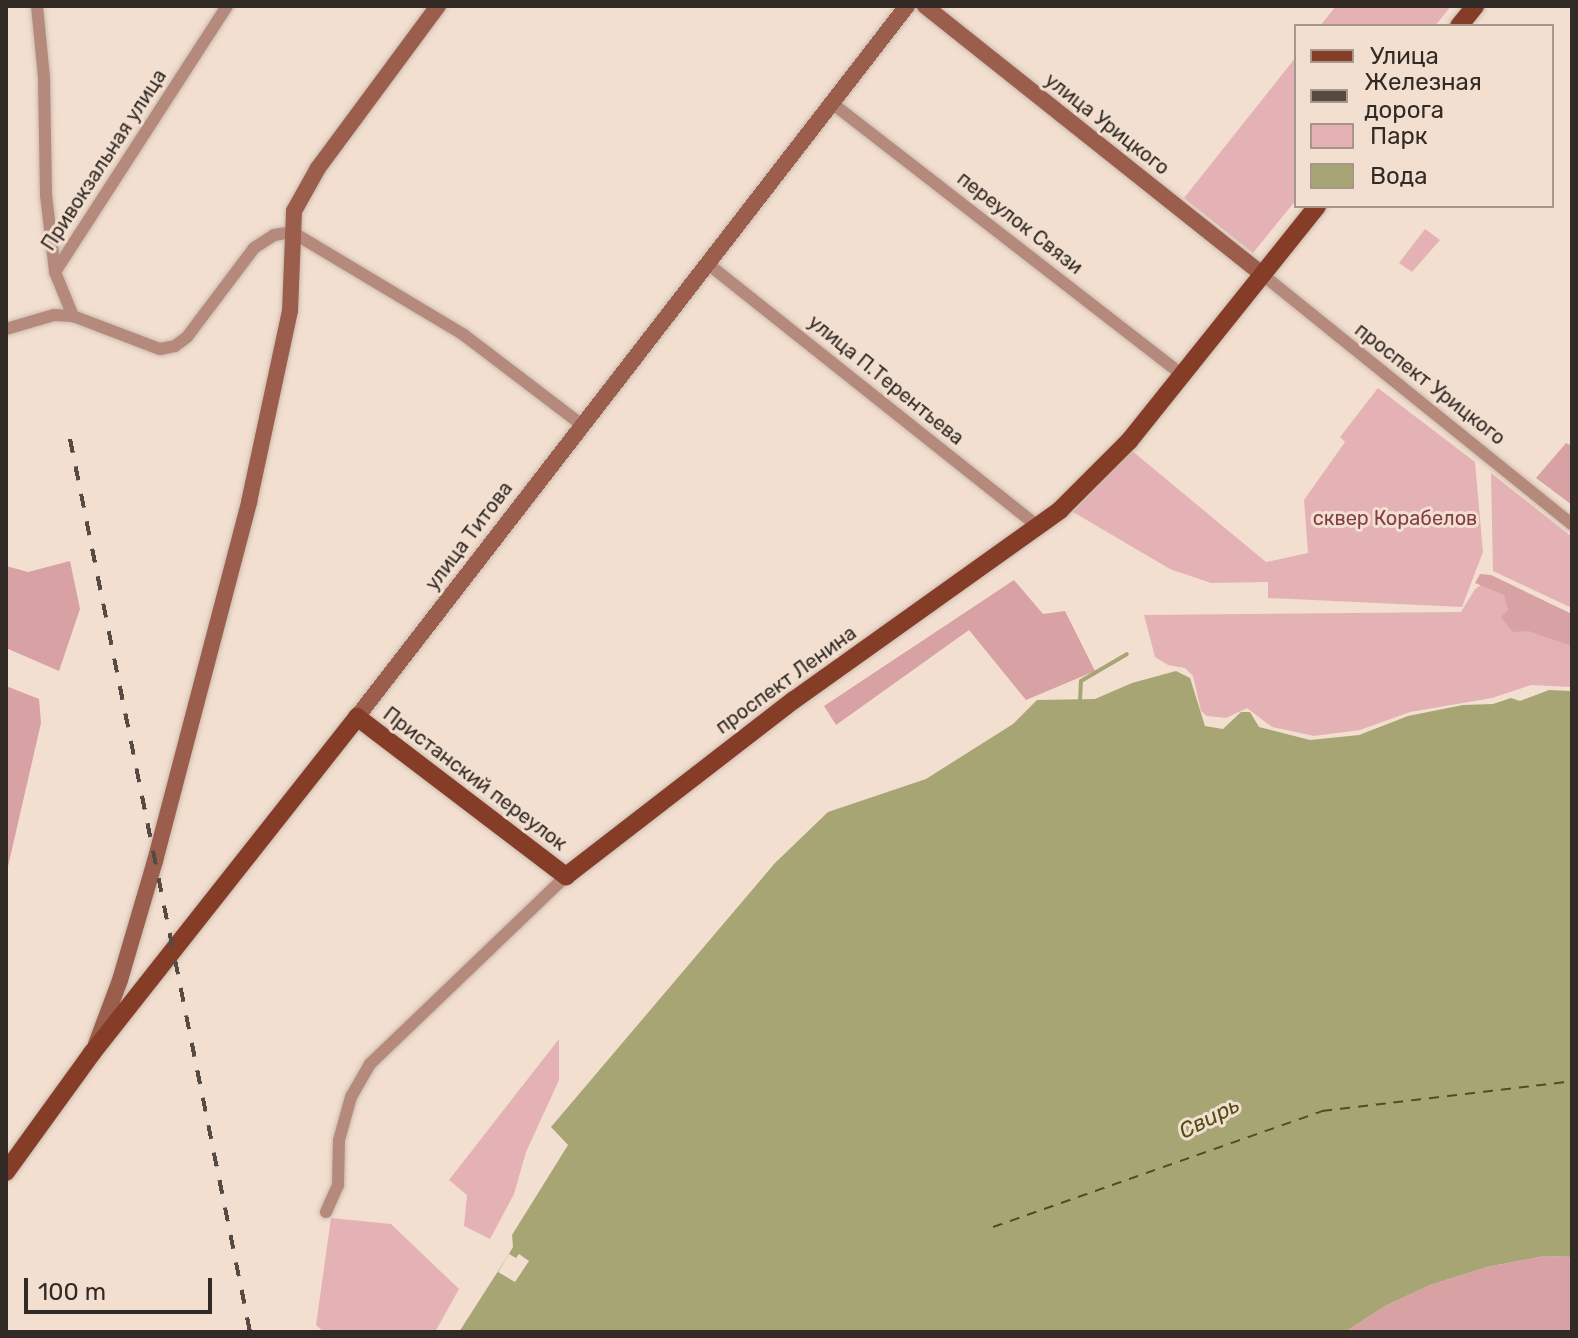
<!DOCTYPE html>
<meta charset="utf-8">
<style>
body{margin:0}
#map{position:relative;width:1578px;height:1338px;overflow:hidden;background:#f2dfd0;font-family:Rubik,sans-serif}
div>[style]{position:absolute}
.green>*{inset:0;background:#e4b2b5}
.forest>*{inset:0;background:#d8a2a5}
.water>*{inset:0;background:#a8a575}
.pier>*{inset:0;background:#f2dfd0}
.stream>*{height:4px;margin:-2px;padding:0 2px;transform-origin:2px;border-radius:2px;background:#a8a575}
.ferry>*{height:2px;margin-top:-1px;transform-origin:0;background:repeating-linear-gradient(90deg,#534e14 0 10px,transparent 0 18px)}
.roads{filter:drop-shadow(0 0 2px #cbbbae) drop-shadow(0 0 2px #cbbbae)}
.street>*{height:12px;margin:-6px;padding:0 6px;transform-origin:6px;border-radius:6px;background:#b58a7d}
.secondary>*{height:16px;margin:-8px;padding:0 8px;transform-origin:8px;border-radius:8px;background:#9b5e4c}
.primary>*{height:18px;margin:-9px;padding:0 9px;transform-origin:9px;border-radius:9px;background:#863d28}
.rail>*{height:4px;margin-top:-2px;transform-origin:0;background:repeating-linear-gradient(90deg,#554b44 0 14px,transparent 0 28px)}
span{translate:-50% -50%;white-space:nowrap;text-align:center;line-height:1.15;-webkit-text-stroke:6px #f2dfd0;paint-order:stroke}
.street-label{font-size:20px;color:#312a25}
.park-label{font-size:20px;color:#833e47}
.water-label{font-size:22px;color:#534e14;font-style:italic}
.frame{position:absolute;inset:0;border:8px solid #312a25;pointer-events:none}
.legend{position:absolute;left:1294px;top:24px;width:260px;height:184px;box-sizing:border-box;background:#f2dfd0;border:2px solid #a5978c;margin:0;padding:10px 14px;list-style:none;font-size:24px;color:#312a25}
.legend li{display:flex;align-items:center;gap:16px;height:40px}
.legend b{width:40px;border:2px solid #a5978c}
.scale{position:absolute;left:24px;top:1278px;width:188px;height:36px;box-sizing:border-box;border:4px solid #312a25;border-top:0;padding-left:10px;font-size:24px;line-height:28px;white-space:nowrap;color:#312a25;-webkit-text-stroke:6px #f2dfd0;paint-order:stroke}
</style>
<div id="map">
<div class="green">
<i style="clip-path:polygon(1336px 6px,1451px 6px,1435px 26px,1320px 26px)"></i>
<i style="clip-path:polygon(1296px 57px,1296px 200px,1253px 253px,1184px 198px)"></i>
<i style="clip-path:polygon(1425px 229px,1440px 240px,1412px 272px,1399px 263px)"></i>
<i style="clip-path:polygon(1378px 388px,1475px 462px,1483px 552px,1462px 607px,1268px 598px,1268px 582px,1211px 583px,1170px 569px,1073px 512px,1131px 450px,1266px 562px,1308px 553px,1304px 500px,1345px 442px,1340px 437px)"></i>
<i style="clip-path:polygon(1491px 473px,1572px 537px,1572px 608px,1493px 571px)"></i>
<i style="clip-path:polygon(1481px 585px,1495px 587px,1572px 627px,1572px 687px,1531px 685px,1492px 698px,1410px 712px,1360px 730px,1314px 736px,1272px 727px,1247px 708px,1226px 718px,1207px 716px,1201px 711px,1193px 676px,1185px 668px,1168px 665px,1155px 657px,1144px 615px,1461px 612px,1475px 589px)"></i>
<i style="clip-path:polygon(559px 1039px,559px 1080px,526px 1152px,514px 1194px,490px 1239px,464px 1226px,467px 1195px,449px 1180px)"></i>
<i style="clip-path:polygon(331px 1218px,391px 1224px,459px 1289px,435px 1332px,324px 1332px,316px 1325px)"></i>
</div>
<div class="forest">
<i style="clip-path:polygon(1566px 443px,1572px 446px,1572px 505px,1536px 478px)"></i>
<i style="clip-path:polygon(70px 561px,80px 609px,59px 671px,6px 648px,6px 566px,28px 572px)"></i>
<i style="clip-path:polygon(1480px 574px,1491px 575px,1572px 614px,1572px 646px,1528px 631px,1513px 632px,1501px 617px,1508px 610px,1504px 595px,1475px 583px)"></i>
<i style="clip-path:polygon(1014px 580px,1043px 614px,1065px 611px,1095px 671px,1026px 700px,969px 630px,836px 725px,824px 706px)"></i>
<i style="clip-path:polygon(6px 686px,39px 699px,41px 723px,6px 875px)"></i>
<i style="clip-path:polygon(1545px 1256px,1572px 1257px,1572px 1332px,1345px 1332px,1385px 1306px,1430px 1285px,1487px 1267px)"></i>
</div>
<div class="water">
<i style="clip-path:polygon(1176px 671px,1190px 678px,1205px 726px,1223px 729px,1241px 712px,1250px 712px,1259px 727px,1310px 740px,1359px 735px,1408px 716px,1463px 705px,1493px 704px,1511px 698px,1520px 701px,1549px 690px,1572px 691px,1572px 1257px,1545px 1256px,1487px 1267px,1430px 1285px,1385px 1306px,1345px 1332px,459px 1332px,509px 1254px,513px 1247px,512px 1235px,568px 1145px,551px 1127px,775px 863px,828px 812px,926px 779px,1013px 724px,1037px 700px,1095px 699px,1132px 683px)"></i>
</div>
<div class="pier">
<i style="clip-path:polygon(509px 1254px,516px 1258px,519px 1254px,529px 1261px,515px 1282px,498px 1272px)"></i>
</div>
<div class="stream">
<i style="left:1080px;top:700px;width:19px;rotate:-87deg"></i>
<i style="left:1081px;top:681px;width:53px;rotate:-30.4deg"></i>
</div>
<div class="ferry">
<i style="left:993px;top:1227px;width:349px;rotate:-19.4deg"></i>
<i style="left:1322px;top:1111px;width:252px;rotate:-6.8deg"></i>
</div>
<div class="roads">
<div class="street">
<i style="left:37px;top:6px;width:72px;rotate:84.4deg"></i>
<i style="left:44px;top:78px;width:117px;rotate:89deg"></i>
<i style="left:46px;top:195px;width:78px;rotate:83.3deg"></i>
<i style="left:55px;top:272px;width:48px;rotate:67.8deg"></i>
<i style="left:73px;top:316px;width:93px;rotate:20.8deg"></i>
<i style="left:160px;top:349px;width:15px;rotate:-11deg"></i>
<i style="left:175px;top:346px;width:15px;rotate:-37deg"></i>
<i style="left:187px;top:337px;width:111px;rotate:-53deg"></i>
<i style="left:254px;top:248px;width:24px;rotate:-33deg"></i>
<i style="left:274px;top:235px;width:18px;rotate:-9deg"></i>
<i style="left:292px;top:232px;width:200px;rotate:30.9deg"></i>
<i style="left:464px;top:335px;width:147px;rotate:37.3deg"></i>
<i style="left:833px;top:104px;width:442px;rotate:37.8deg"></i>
<i style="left:708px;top:264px;width:423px;rotate:38.5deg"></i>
<i style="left:55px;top:272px;width:317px;rotate:-57.1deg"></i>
<i style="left:1263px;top:275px;width:397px;rotate:38.9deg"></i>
<i style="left:6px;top:329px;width:50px;rotate:-16.3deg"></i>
<i style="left:54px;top:315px;width:19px;rotate:3deg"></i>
<i style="left:326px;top:1212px;width:30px;rotate:-66deg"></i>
<i style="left:338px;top:1185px;width:45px;rotate:-88.7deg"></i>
<i style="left:339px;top:1140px;width:45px;rotate:-74.4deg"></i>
<i style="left:351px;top:1097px;width:38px;rotate:-60deg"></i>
<i style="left:370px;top:1064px;width:272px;rotate:-43.8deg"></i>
</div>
<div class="secondary">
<i style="left:925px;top:6px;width:432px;rotate:38.5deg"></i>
<i style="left:357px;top:717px;width:899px;rotate:-52.28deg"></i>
<i style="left:96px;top:1044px;width:68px;rotate:-69.4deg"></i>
<i style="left:120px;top:980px;width:124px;rotate:-73.6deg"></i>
<i style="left:155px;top:861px;width:371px;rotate:-75.3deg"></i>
<i style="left:249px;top:502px;width:195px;rotate:-77.9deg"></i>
<i style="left:290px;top:311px;width:100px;rotate:-87.7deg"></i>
<i style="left:294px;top:211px;width:49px;rotate:-60.8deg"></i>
<i style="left:318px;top:168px;width:202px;rotate:-53.5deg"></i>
</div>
<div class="primary">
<i style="left:1459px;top:26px;width:26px;rotate:-51deg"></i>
<i style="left:6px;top:1172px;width:147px;rotate:-54.1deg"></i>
<i style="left:92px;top:1053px;width:428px;rotate:-51.7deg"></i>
<i style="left:357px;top:717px;width:263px;rotate:37.3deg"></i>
<i style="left:566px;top:876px;width:288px;rotate:-37.7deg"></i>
<i style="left:794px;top:700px;width:327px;rotate:-35.5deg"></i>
<i style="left:1060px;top:510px;width:98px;rotate:-45deg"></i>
<i style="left:1129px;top:441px;width:301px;rotate:-51.3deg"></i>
</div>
</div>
<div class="rail">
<i style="left:70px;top:439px;width:911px;rotate:78.6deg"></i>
</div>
<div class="street-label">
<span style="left:1107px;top:124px;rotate:38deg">улица Урицкого</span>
<span style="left:104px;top:160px;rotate:-57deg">Привокзальная улица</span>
<span style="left:1020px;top:223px;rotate:38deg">переулок Связи</span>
<span style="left:886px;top:380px;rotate:39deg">улица П.Терентьева</span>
<span style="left:1430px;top:384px;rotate:38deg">проспект Урицкого</span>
<span style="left:469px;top:536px;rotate:-53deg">улица Титова</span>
<span style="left:786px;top:680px;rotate:-36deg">проспект Ленина</span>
<span style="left:475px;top:779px;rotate:37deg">Пристанский переулок</span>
</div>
<div class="park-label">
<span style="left:1395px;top:518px">сквер Корабелов</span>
</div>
<div class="water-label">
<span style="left:1209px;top:1118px;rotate:-27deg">Свирь</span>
</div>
<div class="frame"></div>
<ul class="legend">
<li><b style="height:10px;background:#863d28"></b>Улица</li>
<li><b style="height:10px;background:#554b44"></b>Железная дорога</li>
<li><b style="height:22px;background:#e4b2b5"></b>Парк</li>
<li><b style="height:22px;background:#a8a575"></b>Вода</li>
</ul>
<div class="scale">100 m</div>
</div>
